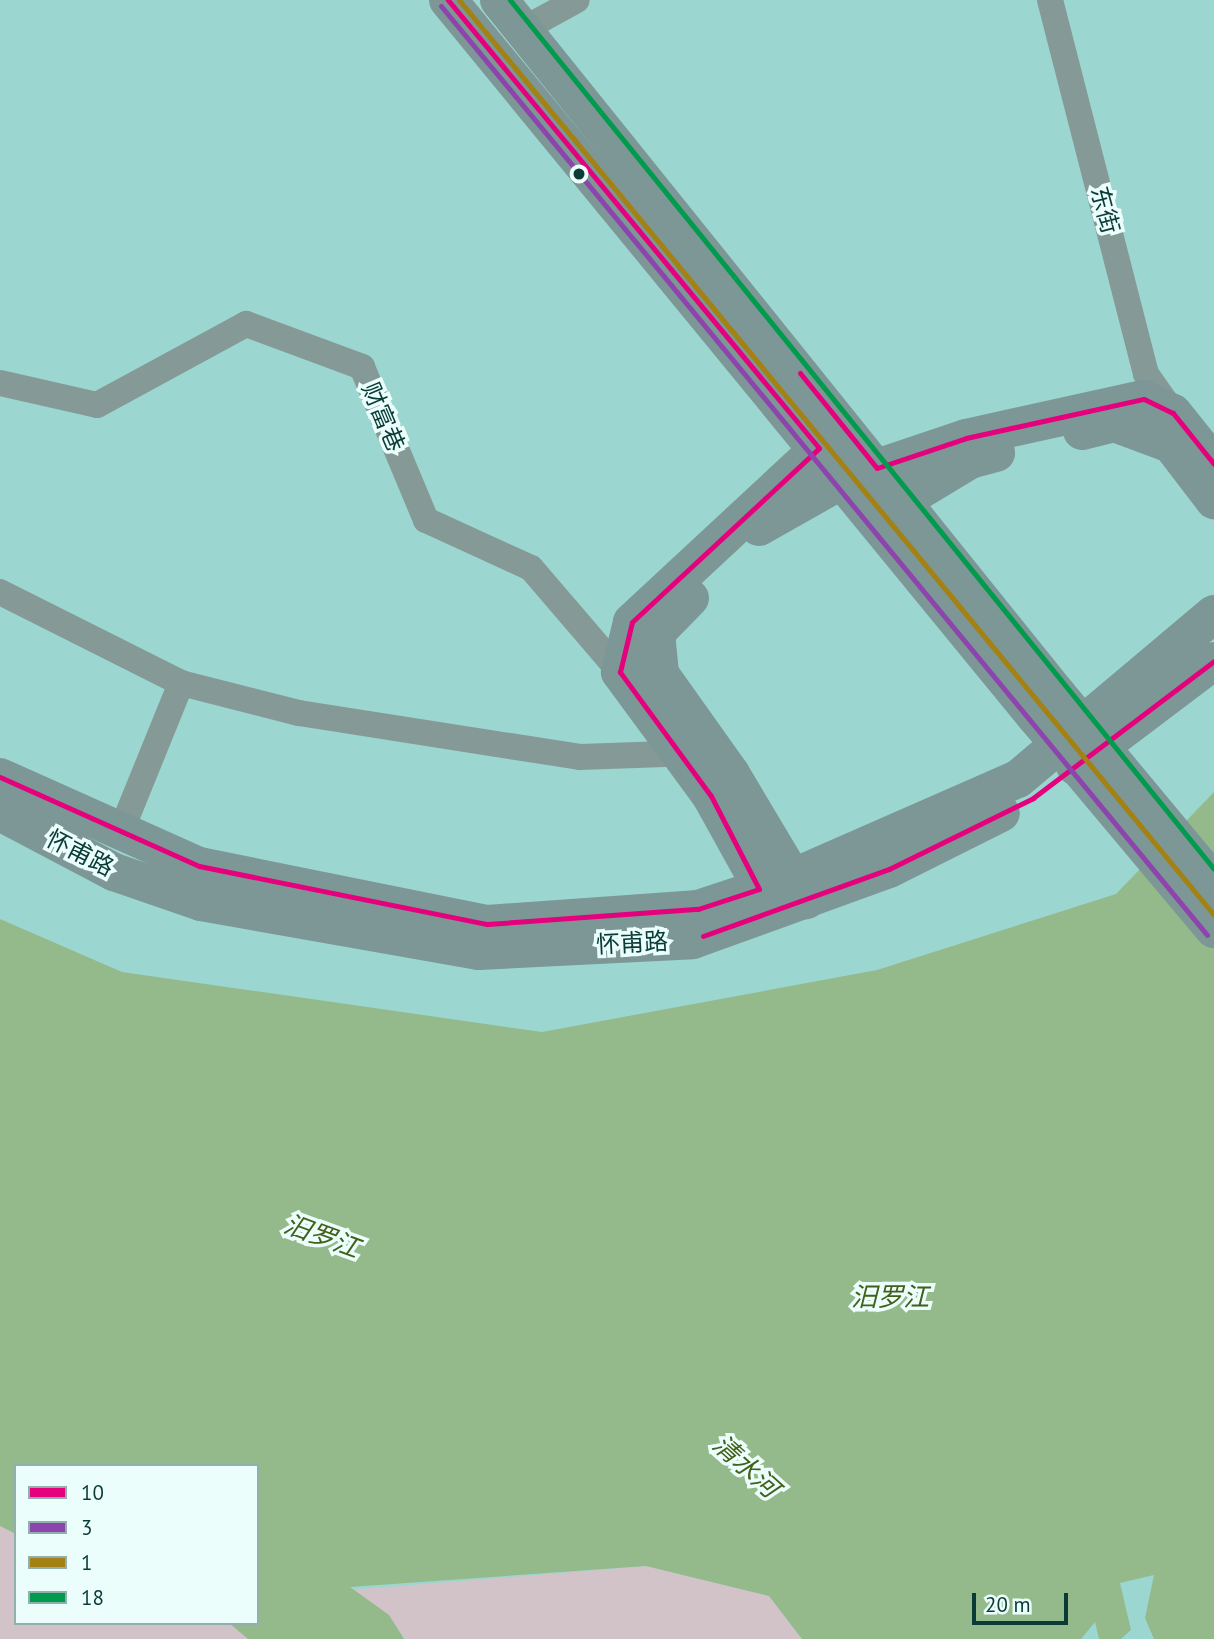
<!DOCTYPE html>
<meta charset="utf-8">
<style>
body{margin:0}
#map{position:relative;width:1214px;height:1639px;overflow:hidden;background:#9cd6d1;font-family:"PT Sans","Noto Sans SC",sans-serif}
div>[style]{position:absolute}
.green>*{inset:0;background:#d1c3c7}
.water>*{inset:0;background:#94ba8b}
.street>*{height:26px;margin:-13px;padding:0 13px;transform-origin:13px;border-radius:13px;background:#859a97}
.secondary>*{height:38px;margin:-19px;padding:0 19px;transform-origin:19px;border-radius:19px;background:#7c9795}
.secondary-bridge>*{height:38px;margin:-19px;padding:0 19px;transform-origin:19px;border-radius:19px;background:#7c9795}
.bus-1>*{height:5px;margin:-2.5px;padding:0 2.5px;transform-origin:2.5px;border-radius:2.5px;background:#e5007d}
.bus-2>*{height:5px;margin:-2.5px;padding:0 2.5px;transform-origin:2.5px;border-radius:2.5px;background:#8e44ad}
.bus-3>*{height:5px;margin:-2.5px;padding:0 2.5px;transform-origin:2.5px;border-radius:2.5px;background:#a48113}
.bus-4>*{height:5px;margin:-2.5px;padding:0 2.5px;transform-origin:2.5px;border-radius:2.5px;background:#019b4e}
.dots>*{width:19px;height:19px;translate:-50% -50%;box-sizing:border-box;border:4px solid #ebfefc;border-radius:50%}
span{translate:-50% -50%;white-space:nowrap;text-align:center;line-height:1.15;-webkit-text-stroke:7px #ebfefc;paint-order:stroke}
.street-label{font-size:24px;color:#0a3b37}
.water-label{font-size:26px;color:#445f1a;font-style:italic}
.legend{position:absolute;left:14px;top:1464px;width:245px;height:161px;box-sizing:border-box;background:#ebfefc;border:2px solid #91b0ad;margin:0;padding:9px 12px;list-style:none;font-size:21px;color:#0a3b37}
.legend li{display:flex;align-items:center;gap:14px;height:35px}
.legend b{width:35px;border:2px solid #91b0ad}
.scale{position:absolute;left:972px;top:1593px;width:96px;height:32px;box-sizing:border-box;border:4px solid #0a3b37;border-top:0;padding-left:9px;font-size:21px;line-height:24px;white-space:nowrap;color:#0a3b37;-webkit-text-stroke:5px #ebfefc;paint-order:stroke}
</style>
<div id="map">
<div class="green">
<i style="clip-path:polygon(0 1523px,16px 1531px,16px 1623px,230px 1623px,250px 1639px,0 1639px)"></i>
<i style="clip-path:polygon(646px 1566px,769px 1596px,802px 1639px,405px 1639px,390px 1618px,349px 1590px)"></i>
</div>
<div class="water">
<i style="clip-path:polygon(1214px 792px,1214px 1639px,1154px 1639px,1145px 1618px,1154px 1575px,1120px 1583px,1131px 1630px,1121px 1639px,1099px 1639px,1095px 1622px,1081px 1639px,802px 1639px,769px 1596px,646px 1566px,350px 1587px,389px 1615px,404px 1639px,248px 1639px,229px 1623px,257px 1623px,257px 1466px,16px 1466px,16px 1534px,0 1526px,0 919px,122px 972px,542px 1032px,877px 970px,1116px 894px)"></i>
</div>
<div class="street">
<i style="left:1050px;top:0;width:386px;rotate:75.6deg"></i>
<i style="left:1146px;top:374px;width:45px;rotate:54.9deg"></i>
<i style="left:524px;top:29px;width:60px;rotate:-28.7deg"></i>
<i style="left:0;top:383px;width:99px;rotate:12.8deg"></i>
<i style="left:97px;top:405px;width:170px;rotate:-28.5deg"></i>
<i style="left:246px;top:324px;width:124px;rotate:20.3deg"></i>
<i style="left:362px;top:367px;width:166px;rotate:67.3deg"></i>
<i style="left:426px;top:520px;width:115px;rotate:24.6deg"></i>
<i style="left:531px;top:568px;width:137px;rotate:49.4deg"></i>
<i style="left:0;top:592px;width:203px;rotate:26.7deg"></i>
<i style="left:181px;top:683px;width:122px;rotate:14.3deg"></i>
<i style="left:299px;top:713px;width:284px;rotate:8.9deg"></i>
<i style="left:580px;top:757px;width:113px;rotate:-2deg"></i>
<i style="left:119px;top:836px;width:165px;rotate:-67.9deg"></i>
</div>
<div class="secondary">
<i style="left:448px;top:0;width:927px;rotate:50.65deg"></i>
<i style="left:499px;top:0;width:891px;rotate:51.2deg"></i>
<i style="left:1082px;top:431px;width:33px;rotate:-14deg"></i>
<i style="left:1114px;top:423px;width:61px;rotate:20.2deg"></i>
<i style="left:1171px;top:444px;width:71px;rotate:52.5deg"></i>
<i style="left:877px;top:468px;width:94px;rotate:-18.6deg"></i>
<i style="left:966px;top:438px;width:182px;rotate:-12.4deg"></i>
<i style="left:1144px;top:399px;width:32px;rotate:26deg"></i>
<i style="left:1173px;top:413px;width:65px;rotate:51.2deg"></i>
<i style="left:902px;top:501px;width:79px;rotate:-31.1deg"></i>
<i style="left:970px;top:460px;width:27px;rotate:-15deg"></i>
<i style="left:759px;top:527px;width:98px;rotate:-29.5deg"></i>
<i style="left:690px;top:598px;width:49px;rotate:134.2deg"></i>
<i style="left:656px;top:633px;width:41px;rotate:84.4deg"></i>
<i style="left:660px;top:674px;width:123px;rotate:54.6deg"></i>
<i style="left:731px;top:774px;width:147px;rotate:59.2deg"></i>
<i style="left:1075px;top:766px;width:174px;rotate:-37.1deg"></i>
<i style="left:0;top:777px;width:218px;rotate:24.1deg"></i>
<i style="left:199px;top:866px;width:294px;rotate:11.4deg"></i>
<i style="left:487px;top:924px;width:212px;rotate:-4.1deg"></i>
<i style="left:698px;top:909px;width:99px;rotate:-18.3deg"></i>
<i style="left:792px;top:878px;width:247px;rotate:-23.7deg"></i>
<i style="left:1018px;top:779px;width:256px;rotate:-40.1deg"></i>
<i style="left:0;top:812px;width:129px;rotate:27.8deg"></i>
<i style="left:114px;top:872px;width:92px;rotate:19deg"></i>
<i style="left:201px;top:902px;width:282px;rotate:10deg"></i>
<i style="left:479px;top:951px;width:214px;rotate:-2.9deg"></i>
<i style="left:693px;top:940px;width:208px;rotate:-19.9deg"></i>
<i style="left:889px;top:869px;width:125px;rotate:-26.6deg"></i>
<i style="left:773px;top:908px;width:128px;rotate:-119deg"></i>
<i style="left:711px;top:796px;width:154px;rotate:-126.3deg"></i>
<i style="left:620px;top:672px;width:51px;rotate:-76.5deg"></i>
<i style="left:632px;top:622px;width:255px;rotate:-42.9deg"></i>
</div>
<div class="secondary-bridge">
<i style="left:1057px;top:694px;width:246px;rotate:50.3deg"></i>
<i style="left:1036px;top:717px;width:277px;rotate:50deg"></i>
</div>
<div class="bus-1">
<i style="left:800px;top:373px;width:122px;rotate:51deg"></i>
<i style="left:877px;top:468px;width:94px;rotate:-18.6deg"></i>
<i style="left:966px;top:438px;width:182px;rotate:-12.4deg"></i>
<i style="left:1144px;top:399px;width:32px;rotate:26deg"></i>
<i style="left:1173px;top:413px;width:65px;rotate:51.2deg"></i>
<i style="left:0;top:777px;width:218px;rotate:24.1deg"></i>
<i style="left:199px;top:866px;width:294px;rotate:11.4deg"></i>
<i style="left:487px;top:924px;width:212px;rotate:-4.1deg"></i>
<i style="left:698px;top:909px;width:64px;rotate:-18.2deg"></i>
<i style="left:759px;top:889px;width:105px;rotate:-117.3deg"></i>
<i style="left:711px;top:796px;width:154px;rotate:-126.3deg"></i>
<i style="left:620px;top:672px;width:51px;rotate:-76.5deg"></i>
<i style="left:632px;top:622px;width:255px;rotate:-42.9deg"></i>
<i style="left:819px;top:448px;width:582px;rotate:-129.63deg"></i>
<i style="left:703px;top:936px;width:198px;rotate:-19.8deg"></i>
<i style="left:889px;top:869px;width:161px;rotate:-26.2deg"></i>
<i style="left:1033px;top:798px;width:227px;rotate:-37.1deg"></i>
</div>
<div class="bus-2">
<i style="left:441px;top:6px;width:1204px;rotate:50.49deg"></i>
</div>
<div class="bus-3">
<i style="left:459px;top:0;width:1186px;rotate:50.47deg"></i>
</div>
<div class="bus-4">
<i style="left:510px;top:0;width:1118px;rotate:50.99deg"></i>
</div>
<div class="dots">
<i style="left:579px;top:174px;background:#0a3b37"></i>
</div>
<div class="street-label">
<span style="left:1105px;top:210px;rotate:75deg">东街</span>
<span style="left:383px;top:417px;rotate:67deg">财富巷</span>
<span style="left:80px;top:853px;rotate:27deg">怀甫路</span>
<span style="left:632px;top:943px;rotate:-3deg">怀甫路</span>
</div>
<div class="water-label">
<span style="left:322px;top:1236px;rotate:20deg">汨罗江</span>
<span style="left:890px;top:1297px">汨罗江</span>
<span style="left:746px;top:1466px;rotate:42deg">清水河</span>
</div>
<ul class="legend">
<li><b style="height:9px;background:#e5007d"></b>10</li>
<li><b style="height:9px;background:#8e44ad"></b>3</li>
<li><b style="height:9px;background:#a48113"></b>1</li>
<li><b style="height:9px;background:#019b4e"></b>18</li>
</ul>
<div class="scale">20 m</div>
</div>
